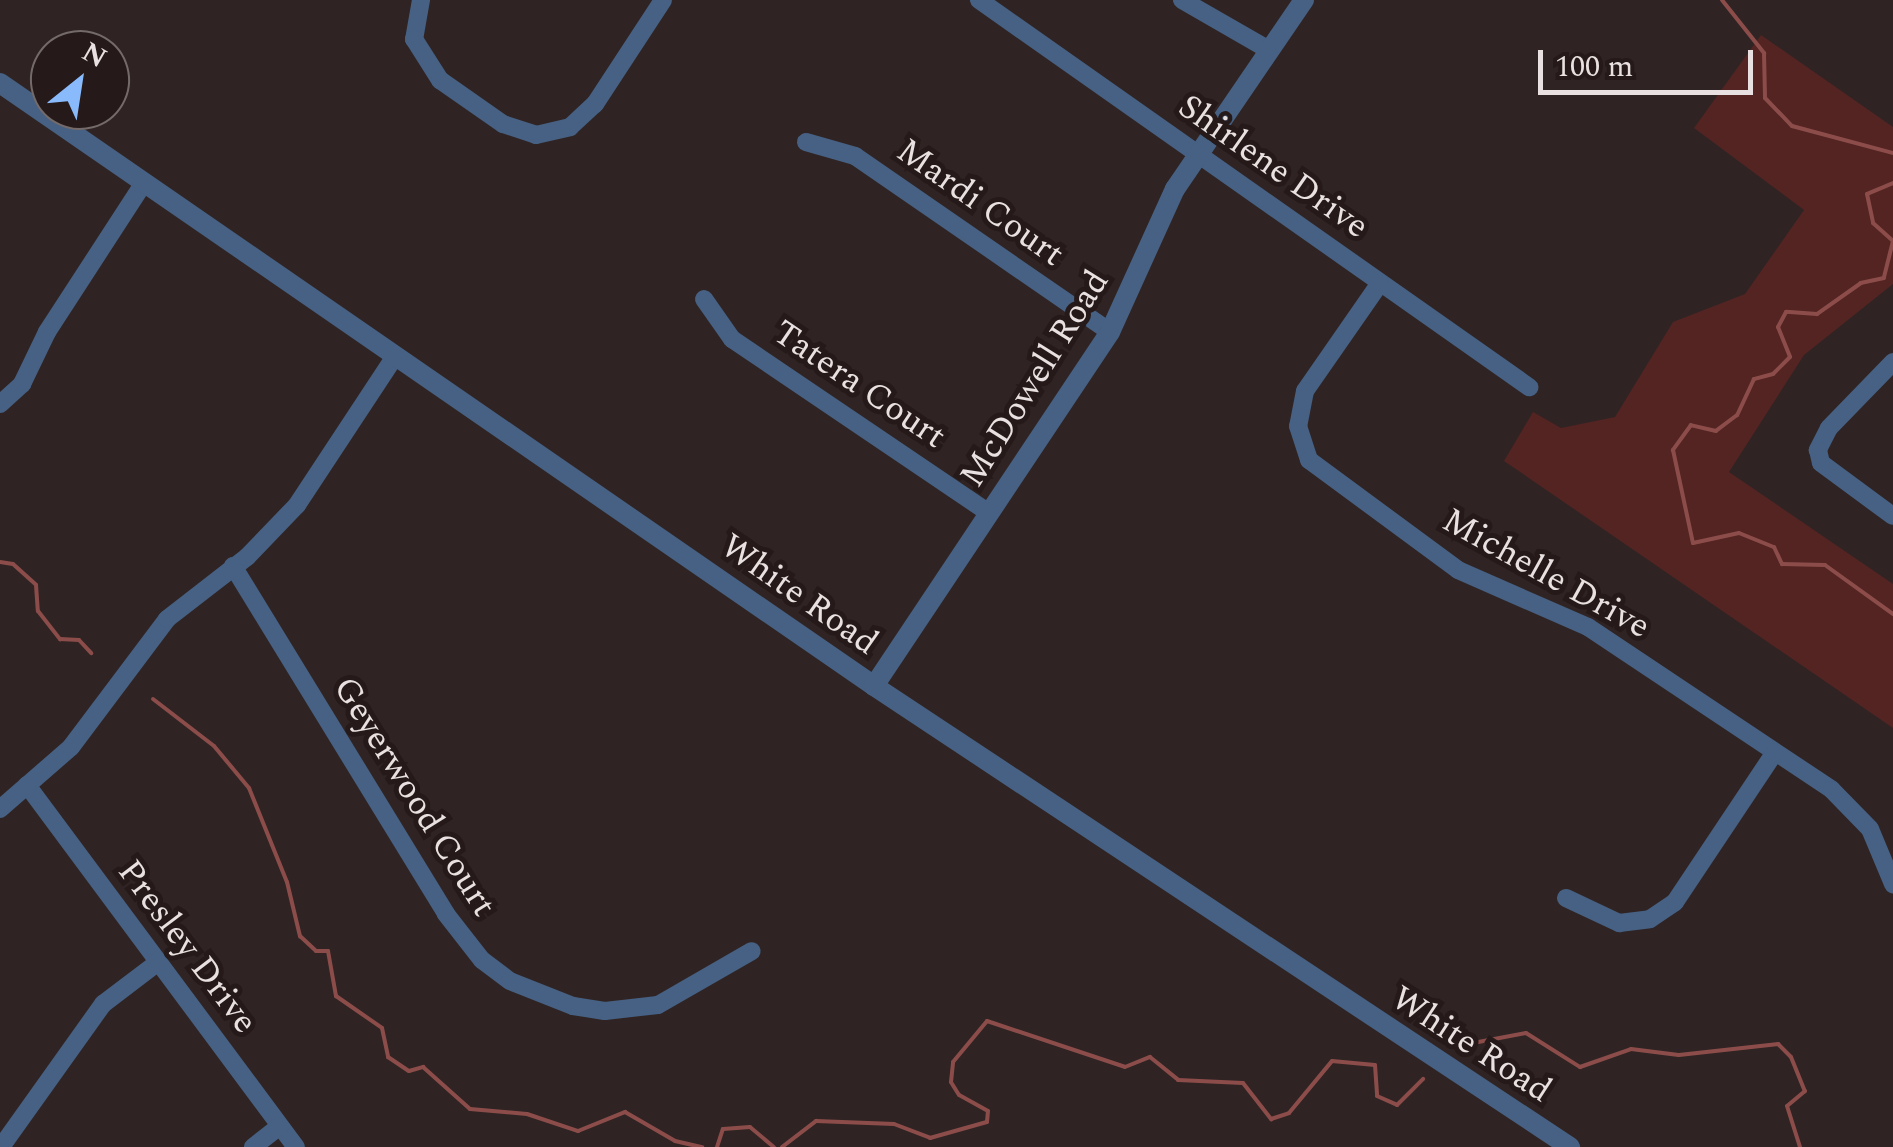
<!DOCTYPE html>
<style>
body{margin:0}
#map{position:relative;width:1893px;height:1147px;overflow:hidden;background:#2f2423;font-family:Spectral,serif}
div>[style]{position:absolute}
.green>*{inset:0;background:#532422}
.stream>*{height:4px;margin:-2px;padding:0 2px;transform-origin:2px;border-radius:2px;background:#8c4d4a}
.minor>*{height:18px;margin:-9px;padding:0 9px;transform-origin:9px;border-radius:9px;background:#466184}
.tertiary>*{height:20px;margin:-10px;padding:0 10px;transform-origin:10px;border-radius:10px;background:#466184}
span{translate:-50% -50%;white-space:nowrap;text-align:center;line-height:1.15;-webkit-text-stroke:10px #251a19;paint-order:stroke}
.street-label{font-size:35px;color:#e9e1e1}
.north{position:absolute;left:30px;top:30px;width:100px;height:100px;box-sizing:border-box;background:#251a19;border:2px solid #736a69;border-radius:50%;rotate:30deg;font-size:28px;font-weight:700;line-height:40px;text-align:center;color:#e9e1e1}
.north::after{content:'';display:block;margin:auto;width:35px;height:45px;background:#89bafc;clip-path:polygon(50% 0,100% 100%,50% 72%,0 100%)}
.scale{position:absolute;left:1538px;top:50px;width:215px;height:45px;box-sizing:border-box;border:5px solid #e9e1e1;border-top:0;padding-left:12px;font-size:30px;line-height:35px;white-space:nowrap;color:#e9e1e1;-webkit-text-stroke:8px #251a19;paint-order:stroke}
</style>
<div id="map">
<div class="green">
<i style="clip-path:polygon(1761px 35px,1893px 127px,1893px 284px,1804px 355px,1729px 472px,1893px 584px,1893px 728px,1504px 461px,1533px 412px,1561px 428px,1615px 417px,1673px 322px,1745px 294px,1804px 210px,1694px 128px)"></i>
</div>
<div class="stream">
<i style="left:1722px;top:0;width:68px;rotate:51.6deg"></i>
<i style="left:1764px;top:53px;width:45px;rotate:88.7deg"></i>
<i style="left:1765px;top:98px;width:39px;rotate:46deg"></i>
<i style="left:1792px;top:126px;width:105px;rotate:15deg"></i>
<i style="left:1893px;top:183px;width:28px;rotate:157deg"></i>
<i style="left:1867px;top:194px;width:30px;rotate:78deg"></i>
<i style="left:1873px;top:223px;width:27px;rotate:42deg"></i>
<i style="left:1893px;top:241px;width:38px;rotate:104deg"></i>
<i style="left:1884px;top:278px;width:24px;rotate:168deg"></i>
<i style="left:1861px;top:283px;width:54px;rotate:144.8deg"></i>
<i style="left:1817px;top:314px;width:31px;rotate:-176deg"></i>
<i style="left:1786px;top:312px;width:17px;rotate:118deg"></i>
<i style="left:1778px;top:327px;width:32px;rotate:68deg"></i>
<i style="left:1790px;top:357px;width:24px;rotate:135deg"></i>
<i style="left:1773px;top:374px;width:20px;rotate:165deg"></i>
<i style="left:1754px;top:379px;width:40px;rotate:115deg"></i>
<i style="left:1737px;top:415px;width:26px;rotate:143deg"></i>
<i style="left:1716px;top:431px;width:26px;rotate:-167deg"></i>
<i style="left:1691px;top:425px;width:31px;rotate:126deg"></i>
<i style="left:1673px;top:450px;width:95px;rotate:77.9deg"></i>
<i style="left:1693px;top:543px;width:47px;rotate:-12.3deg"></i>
<i style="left:1739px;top:533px;width:38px;rotate:22deg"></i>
<i style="left:1774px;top:547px;width:19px;rotate:65deg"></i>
<i style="left:1782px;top:564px;width:43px;rotate:1.3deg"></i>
<i style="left:1825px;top:565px;width:84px;rotate:35.8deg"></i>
<i style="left:0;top:562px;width:13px;rotate:9deg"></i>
<i style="left:13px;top:564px;width:31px;rotate:42deg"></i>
<i style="left:36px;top:585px;width:26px;rotate:86deg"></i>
<i style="left:38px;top:611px;width:36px;rotate:52deg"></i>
<i style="left:60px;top:639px;width:19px;rotate:3deg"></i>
<i style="left:79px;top:640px;width:18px;rotate:47deg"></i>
<i style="left:153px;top:699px;width:77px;rotate:37.6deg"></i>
<i style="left:214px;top:746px;width:55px;rotate:50.2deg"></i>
<i style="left:249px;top:788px;width:101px;rotate:68deg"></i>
<i style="left:287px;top:882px;width:56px;rotate:76.5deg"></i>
<i style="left:300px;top:936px;width:22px;rotate:43deg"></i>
<i style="left:316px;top:951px;width:12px"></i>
<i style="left:328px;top:951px;width:46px;rotate:79.9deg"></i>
<i style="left:336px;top:996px;width:56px;rotate:34.8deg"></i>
<i style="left:382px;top:1028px;width:30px;rotate:78deg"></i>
<i style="left:388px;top:1057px;width:25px;rotate:34deg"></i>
<i style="left:409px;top:1071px;width:15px;rotate:-16deg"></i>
<i style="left:423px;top:1067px;width:63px;rotate:41.8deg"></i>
<i style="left:470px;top:1109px;width:57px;rotate:5deg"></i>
<i style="left:527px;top:1114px;width:54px;rotate:18.4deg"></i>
<i style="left:578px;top:1131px;width:51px;rotate:-22deg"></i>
<i style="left:625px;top:1112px;width:58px;rotate:30.1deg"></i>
<i style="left:675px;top:1141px;width:28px;rotate:13deg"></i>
<i style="left:1473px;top:1043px;width:54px;rotate:-10.7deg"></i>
<i style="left:1526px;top:1033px;width:64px;rotate:32.2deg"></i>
<i style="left:1580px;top:1067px;width:54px;rotate:-19.4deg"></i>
<i style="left:1631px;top:1049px;width:48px;rotate:7.1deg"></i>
<i style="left:1679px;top:1055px;width:100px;rotate:-6.3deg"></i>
<i style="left:1778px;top:1044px;width:18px;rotate:45deg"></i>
<i style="left:1791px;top:1057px;width:37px;rotate:68deg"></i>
<i style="left:1805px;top:1091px;width:23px;rotate:140deg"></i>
<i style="left:1787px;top:1106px;width:43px;rotate:72.4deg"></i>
<i style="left:717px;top:1147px;width:19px;rotate:-72deg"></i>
<i style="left:723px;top:1129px;width:27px;rotate:-4deg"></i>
<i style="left:750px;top:1127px;width:31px;rotate:40deg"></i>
<i style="left:782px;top:1147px;width:43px;rotate:-37.4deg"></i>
<i style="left:816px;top:1121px;width:78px;rotate:2.2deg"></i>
<i style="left:894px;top:1124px;width:39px;rotate:21deg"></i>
<i style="left:930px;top:1138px;width:59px;rotate:-15.7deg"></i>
<i style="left:987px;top:1122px;width:11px;rotate:-85deg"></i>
<i style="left:988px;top:1111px;width:33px;rotate:-151deg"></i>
<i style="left:959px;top:1095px;width:15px;rotate:-122deg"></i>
<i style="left:951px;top:1082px;width:20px;rotate:-84deg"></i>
<i style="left:953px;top:1062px;width:53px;rotate:-50.3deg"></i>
<i style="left:987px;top:1021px;width:145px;rotate:18.4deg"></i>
<i style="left:1125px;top:1067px;width:27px;rotate:-22deg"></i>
<i style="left:1150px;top:1057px;width:36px;rotate:39deg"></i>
<i style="left:1178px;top:1080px;width:65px;rotate:2.6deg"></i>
<i style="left:1243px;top:1083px;width:46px;rotate:52.1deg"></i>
<i style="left:1271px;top:1119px;width:19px;rotate:-18deg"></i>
<i style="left:1289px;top:1113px;width:67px;rotate:-50.4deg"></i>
<i style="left:1332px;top:1061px;width:43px;rotate:5.3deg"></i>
<i style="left:1375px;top:1065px;width:31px;rotate:86deg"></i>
<i style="left:1377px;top:1096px;width:22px;rotate:24deg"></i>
<i style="left:1397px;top:1105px;width:37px;rotate:-45deg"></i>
</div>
<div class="minor">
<i style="left:421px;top:0;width:40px;rotate:100deg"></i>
<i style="left:414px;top:39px;width:49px;rotate:57.6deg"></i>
<i style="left:440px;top:80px;width:77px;rotate:34.9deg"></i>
<i style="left:503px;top:124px;width:35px;rotate:18deg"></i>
<i style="left:536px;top:135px;width:35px;rotate:-13deg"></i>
<i style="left:570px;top:127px;width:34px;rotate:-43deg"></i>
<i style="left:595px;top:104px;width:124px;rotate:-56.8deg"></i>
<i style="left:979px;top:0;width:673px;rotate:35.13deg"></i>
<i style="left:1182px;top:0;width:100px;rotate:29.9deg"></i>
<i style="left:806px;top:142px;width:51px;rotate:15.9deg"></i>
<i style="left:855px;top:156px;width:310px;rotate:34.6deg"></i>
<i style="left:1380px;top:283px;width:131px;rotate:124.8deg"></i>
<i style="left:1305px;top:391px;width:36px;rotate:101deg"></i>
<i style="left:1298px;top:426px;width:36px;rotate:72deg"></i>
<i style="left:1309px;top:460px;width:185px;rotate:36.4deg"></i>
<i style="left:1458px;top:570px;width:142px;rotate:23.7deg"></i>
<i style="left:1588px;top:627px;width:293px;rotate:33.7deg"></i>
<i style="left:1832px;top:790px;width:54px;rotate:45.7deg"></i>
<i style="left:1870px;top:829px;width:60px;rotate:67.3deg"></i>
<i style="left:704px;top:299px;width:49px;rotate:55deg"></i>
<i style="left:732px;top:339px;width:310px;rotate:34.1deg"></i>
<i style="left:1893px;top:362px;width:92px;rotate:134.1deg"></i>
<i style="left:1829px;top:428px;width:25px;rotate:117deg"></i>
<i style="left:1818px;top:450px;width:13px;rotate:77deg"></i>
<i style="left:1821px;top:463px;width:89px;rotate:36.4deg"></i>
<i style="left:0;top:404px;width:30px;rotate:-42deg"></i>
<i style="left:22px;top:384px;width:58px;rotate:-64.3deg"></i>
<i style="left:47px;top:332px;width:176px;rotate:-57deg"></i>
<i style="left:233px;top:566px;width:408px;rotate:58.5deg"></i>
<i style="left:446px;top:914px;width:58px;rotate:52deg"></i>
<i style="left:482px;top:960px;width:35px;rotate:37deg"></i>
<i style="left:510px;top:981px;width:68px;rotate:21.6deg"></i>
<i style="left:573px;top:1006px;width:32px;rotate:9deg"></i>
<i style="left:605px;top:1011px;width:53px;rotate:-6.5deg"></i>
<i style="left:658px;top:1005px;width:108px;rotate:-29.9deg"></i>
<i style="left:27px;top:785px;width:451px;rotate:53.4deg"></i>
<i style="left:0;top:809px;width:94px;rotate:-41.1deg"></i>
<i style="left:71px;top:747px;width:160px;rotate:-53.1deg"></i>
<i style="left:167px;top:619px;width:101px;rotate:-37.8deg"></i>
<i style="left:247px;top:557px;width:72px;rotate:-46.1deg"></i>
<i style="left:297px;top:505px;width:176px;rotate:-56.6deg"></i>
<i style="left:1566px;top:898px;width:59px;rotate:25.3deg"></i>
<i style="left:1619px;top:923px;width:31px;rotate:-7deg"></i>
<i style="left:1650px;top:919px;width:30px;rotate:-34deg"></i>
<i style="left:1675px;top:902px;width:180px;rotate:-56.3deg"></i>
<i style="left:1px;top:1147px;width:176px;rotate:-54.5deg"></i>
<i style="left:103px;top:1004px;width:68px;rotate:-37.2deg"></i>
<i style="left:253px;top:1147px;width:34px;rotate:-38deg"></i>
</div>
<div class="tertiary">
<i style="left:0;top:83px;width:1062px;rotate:34.6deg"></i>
<i style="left:874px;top:686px;width:835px;rotate:33.52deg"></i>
<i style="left:874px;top:686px;width:425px;rotate:-56.3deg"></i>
<i style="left:1110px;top:332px;width:157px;rotate:-65.6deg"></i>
<i style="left:1175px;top:189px;width:229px;rotate:-55.7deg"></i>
</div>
<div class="street-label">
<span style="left:1273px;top:167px;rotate:35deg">Shirlene Drive</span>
<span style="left:980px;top:203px;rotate:35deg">Mardi Court</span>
<span style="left:1035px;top:379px;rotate:-58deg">McDowell Road</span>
<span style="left:859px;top:385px;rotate:34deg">Tatera Court</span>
<span style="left:1546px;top:574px;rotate:29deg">Michelle Drive</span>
<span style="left:799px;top:595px;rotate:35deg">White Road</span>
<span style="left:414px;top:797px;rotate:58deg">Geyerwood Court</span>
<span style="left:187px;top:947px;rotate:53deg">Presley Drive</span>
<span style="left:1471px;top:1045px;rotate:33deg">White Road</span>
</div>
<div class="north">N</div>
<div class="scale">100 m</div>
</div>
